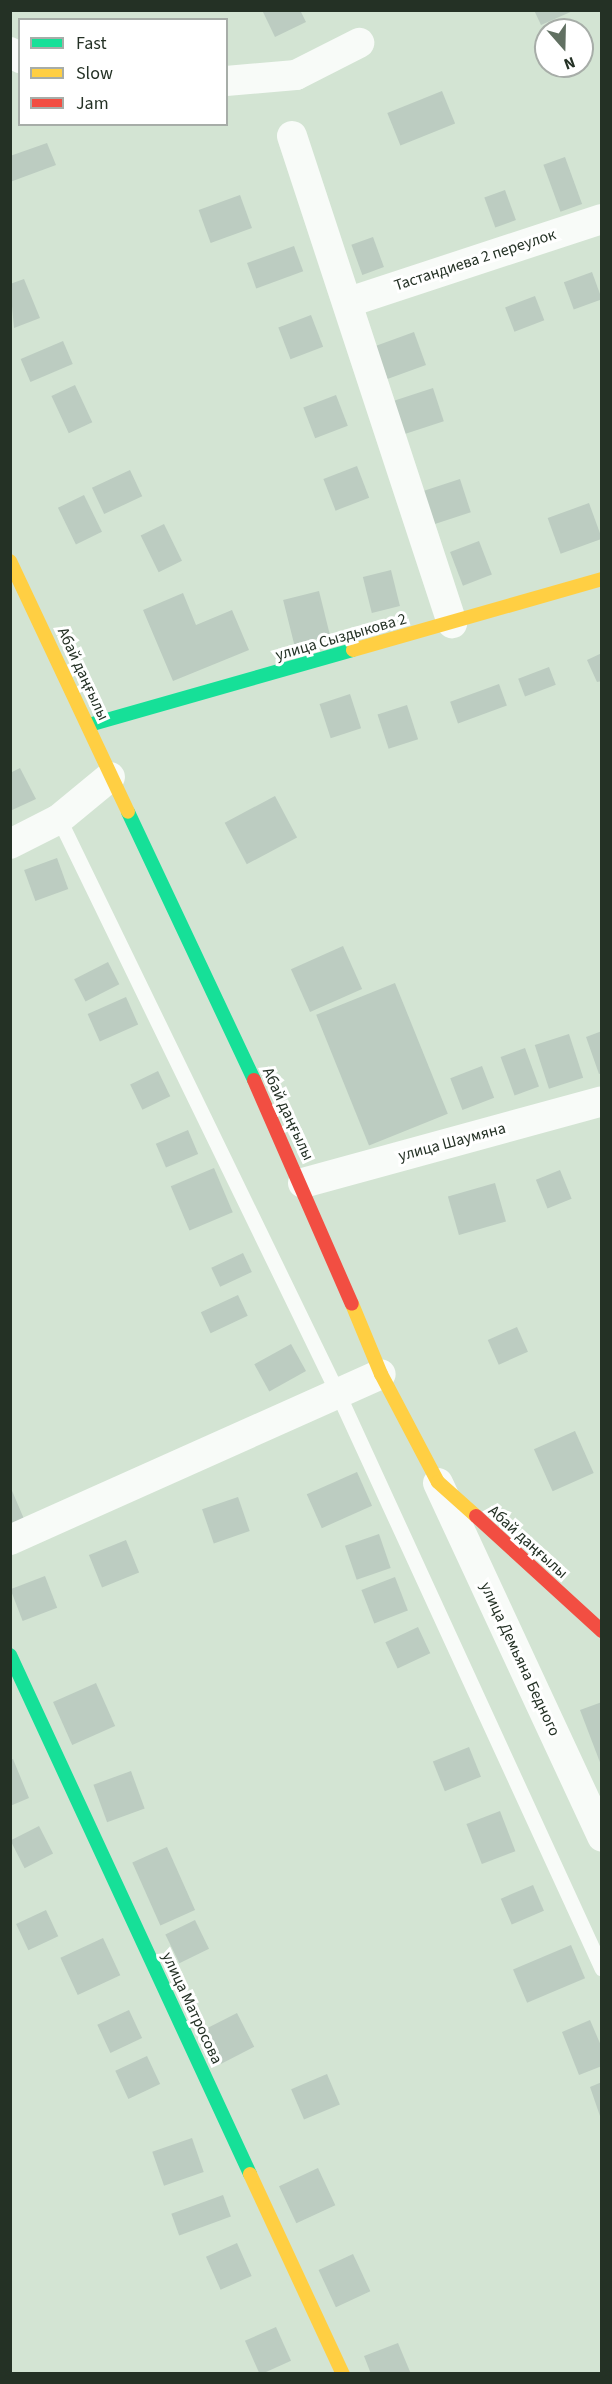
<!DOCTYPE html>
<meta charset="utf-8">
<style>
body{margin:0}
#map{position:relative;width:612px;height:2384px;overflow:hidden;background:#d3e4d3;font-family:"Source Sans 3",sans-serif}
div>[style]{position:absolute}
.building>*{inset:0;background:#bcccc1;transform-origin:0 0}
.lane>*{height:15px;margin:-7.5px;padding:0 7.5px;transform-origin:7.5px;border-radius:7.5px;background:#f8fbf8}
.street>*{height:30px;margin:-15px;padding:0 15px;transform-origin:15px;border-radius:15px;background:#f8fbf8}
.fast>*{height:14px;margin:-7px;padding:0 7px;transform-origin:7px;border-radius:7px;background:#16e098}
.slow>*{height:14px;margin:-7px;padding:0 7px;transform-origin:7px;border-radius:7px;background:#ffcf43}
.jam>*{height:14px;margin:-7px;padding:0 7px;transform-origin:7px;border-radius:7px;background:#f24e42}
span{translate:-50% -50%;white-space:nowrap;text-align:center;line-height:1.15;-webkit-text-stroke:6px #fff;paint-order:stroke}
.street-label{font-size:16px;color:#243125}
.frame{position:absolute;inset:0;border:12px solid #243125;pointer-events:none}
.legend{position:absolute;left:18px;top:18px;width:210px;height:108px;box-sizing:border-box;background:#fff;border:2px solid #a7ada8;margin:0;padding:8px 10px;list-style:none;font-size:18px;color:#243125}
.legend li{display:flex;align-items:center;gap:12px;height:30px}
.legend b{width:30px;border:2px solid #a7ada8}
.north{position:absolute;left:534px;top:18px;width:60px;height:60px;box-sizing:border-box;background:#fff;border:2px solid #a7ada8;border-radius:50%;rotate:160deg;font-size:16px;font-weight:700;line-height:24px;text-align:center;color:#243125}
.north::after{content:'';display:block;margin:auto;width:21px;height:27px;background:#617062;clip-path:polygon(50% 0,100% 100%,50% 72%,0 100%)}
</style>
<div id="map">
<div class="building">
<i style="clip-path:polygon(262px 10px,300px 10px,306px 22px,275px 37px)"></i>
<i style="clip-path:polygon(534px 10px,575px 10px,541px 25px)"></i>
<i style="left:442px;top:91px;width:35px;height:59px;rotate:68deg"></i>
<i style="clip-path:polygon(47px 143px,56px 165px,10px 182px,10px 156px)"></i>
<i style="left:565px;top:157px;width:50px;height:23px;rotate:70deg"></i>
<i style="left:505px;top:190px;width:32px;height:22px;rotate:70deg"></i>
<i style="left:240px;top:195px;width:35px;height:44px;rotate:70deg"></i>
<i style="left:373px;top:237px;width:32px;height:23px;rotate:70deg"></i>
<i style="left:294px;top:246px;width:27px;height:50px;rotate:70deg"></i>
<i style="left:592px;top:272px;width:29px;height:30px;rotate:70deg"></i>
<i style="clip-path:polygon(24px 279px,40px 318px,14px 328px,10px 284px)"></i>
<i style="left:535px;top:296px;width:26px;height:32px;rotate:69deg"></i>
<i style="left:311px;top:315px;width:34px;height:35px;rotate:69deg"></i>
<i style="left:414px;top:332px;width:35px;height:41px;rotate:70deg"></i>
<i style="left:63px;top:341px;width:25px;height:46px;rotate:67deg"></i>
<i style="left:75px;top:385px;width:41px;height:26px;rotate:65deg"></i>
<i style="left:433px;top:388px;width:35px;height:41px;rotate:72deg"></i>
<i style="left:336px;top:395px;width:33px;height:35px;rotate:69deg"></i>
<i style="left:357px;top:466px;width:34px;height:36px;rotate:69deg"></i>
<i style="left:130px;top:470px;width:29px;height:42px;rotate:65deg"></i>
<i style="left:460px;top:479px;width:35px;height:41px;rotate:72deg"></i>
<i style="left:84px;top:495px;width:41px;height:29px;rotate:64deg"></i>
<i style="left:589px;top:503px;width:38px;height:44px;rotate:70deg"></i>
<i style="left:164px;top:524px;width:41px;height:26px;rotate:64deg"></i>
<i style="left:479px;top:541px;width:36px;height:31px;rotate:69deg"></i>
<i style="left:391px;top:570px;width:37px;height:29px;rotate:76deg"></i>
<i style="left:319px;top:591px;width:46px;height:37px;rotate:76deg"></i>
<i style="clip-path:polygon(183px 593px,196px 625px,232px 610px,249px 650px,173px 681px,143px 610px)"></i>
<i style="clip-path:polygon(602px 653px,602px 681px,597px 682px,587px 660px)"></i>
<i style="left:549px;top:667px;width:19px;height:33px;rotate:69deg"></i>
<i style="left:499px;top:684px;width:23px;height:52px;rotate:70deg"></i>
<i style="left:350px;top:694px;width:36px;height:32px;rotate:72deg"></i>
<i style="left:407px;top:705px;width:36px;height:31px;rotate:72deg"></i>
<i style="clip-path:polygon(20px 768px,36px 799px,10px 811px,10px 773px)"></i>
<i style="left:275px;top:796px;width:47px;height:57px;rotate:62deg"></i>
<i style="left:57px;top:858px;width:33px;height:35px;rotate:70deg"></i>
<i style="left:343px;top:946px;width:47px;height:57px;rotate:66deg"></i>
<i style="left:108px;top:962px;width:25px;height:38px;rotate:63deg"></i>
<i style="left:395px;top:983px;width:141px;height:85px;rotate:68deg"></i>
<i style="left:126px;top:997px;width:30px;height:42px;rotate:66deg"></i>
<i style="clip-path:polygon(602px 1031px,602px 1073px,599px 1074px,586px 1037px)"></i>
<i style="left:569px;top:1034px;width:46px;height:36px;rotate:72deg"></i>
<i style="left:525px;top:1048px;width:41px;height:26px;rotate:70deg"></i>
<i style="left:482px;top:1066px;width:34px;height:34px;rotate:69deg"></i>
<i style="left:158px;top:1071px;width:28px;height:31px;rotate:64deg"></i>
<i style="left:188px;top:1130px;width:26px;height:35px;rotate:67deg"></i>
<i style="left:214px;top:1168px;width:48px;height:47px;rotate:67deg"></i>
<i style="left:560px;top:1170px;width:31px;height:26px;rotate:68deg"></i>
<i style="left:495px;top:1183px;width:40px;height:49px;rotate:74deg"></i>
<i style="left:243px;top:1253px;width:21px;height:35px;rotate:65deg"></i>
<i style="left:238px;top:1295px;width:23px;height:41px;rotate:65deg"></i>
<i style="left:517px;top:1327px;width:27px;height:32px;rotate:66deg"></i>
<i style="left:291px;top:1344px;width:31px;height:42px;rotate:61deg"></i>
<i style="left:575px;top:1431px;width:46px;height:45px;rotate:66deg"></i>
<i style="left:357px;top:1472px;width:37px;height:55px;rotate:66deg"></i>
<i style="clip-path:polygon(10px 1486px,24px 1519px,10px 1524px)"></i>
<i style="left:238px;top:1497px;width:36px;height:38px;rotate:71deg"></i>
<i style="left:379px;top:1534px;width:36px;height:36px;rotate:71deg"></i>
<i style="left:126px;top:1540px;width:35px;height:40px;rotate:68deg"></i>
<i style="left:45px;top:1576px;width:34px;height:37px;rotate:69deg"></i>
<i style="left:395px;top:1577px;width:36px;height:36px;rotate:69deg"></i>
<i style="left:418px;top:1627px;width:29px;height:36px;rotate:65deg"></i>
<i style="left:96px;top:1683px;width:47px;height:47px;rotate:66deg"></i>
<i style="clip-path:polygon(602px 1702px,602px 1765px,601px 1765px,580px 1710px)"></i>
<i style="left:469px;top:1747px;width:32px;height:39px;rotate:68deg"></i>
<i style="clip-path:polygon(13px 1759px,29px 1798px,10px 1806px,10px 1760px)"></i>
<i style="left:131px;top:1771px;width:40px;height:40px;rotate:70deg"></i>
<i style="left:500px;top:1811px;width:43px;height:36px;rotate:69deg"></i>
<i style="left:39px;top:1826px;width:31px;height:32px;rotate:63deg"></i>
<i style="left:167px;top:1847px;width:69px;height:38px;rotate:66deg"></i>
<i style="left:533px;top:1885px;width:28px;height:35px;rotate:67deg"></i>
<i style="left:46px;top:1910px;width:29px;height:33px;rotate:65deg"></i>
<i style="left:195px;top:1920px;width:32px;height:33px;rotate:64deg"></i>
<i style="left:103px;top:1938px;width:41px;height:47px;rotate:65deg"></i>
<i style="left:571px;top:1945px;width:36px;height:63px;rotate:67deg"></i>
<i style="left:129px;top:2010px;width:31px;height:35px;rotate:65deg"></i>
<i style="left:237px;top:2013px;width:38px;height:37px;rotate:63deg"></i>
<i style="clip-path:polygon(590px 2020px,602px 2048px,602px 2066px,579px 2075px,562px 2032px)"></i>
<i style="left:147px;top:2056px;width:31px;height:35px;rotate:65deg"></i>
<i style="left:327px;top:2074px;width:33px;height:39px;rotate:67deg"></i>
<i style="clip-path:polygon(602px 2082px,602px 2119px,601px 2119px,590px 2087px)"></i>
<i style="left:192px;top:2138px;width:36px;height:42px;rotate:71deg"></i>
<i style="left:318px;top:2168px;width:41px;height:43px;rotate:65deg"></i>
<i style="left:223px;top:2195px;width:23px;height:55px;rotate:70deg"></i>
<i style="left:237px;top:2243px;width:36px;height:34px;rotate:66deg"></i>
<i style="left:353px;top:2254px;width:41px;height:38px;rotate:65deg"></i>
<i style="left:276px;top:2327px;width:37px;height:34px;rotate:66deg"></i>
<i style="clip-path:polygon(398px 2343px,411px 2374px,371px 2374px,364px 2356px)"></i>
</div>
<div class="lane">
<i style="left:59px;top:819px;width:641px;rotate:64.11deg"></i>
<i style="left:339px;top:1396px;width:630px;rotate:65.35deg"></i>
</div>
<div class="street">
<i style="left:10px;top:52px;width:12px;rotate:31deg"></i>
<i style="left:226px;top:81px;width:70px;rotate:-4.9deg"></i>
<i style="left:296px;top:75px;width:71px;rotate:-26.9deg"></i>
<i style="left:292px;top:136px;width:513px;rotate:71.81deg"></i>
<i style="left:349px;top:302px;width:266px;rotate:-18.2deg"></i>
<i style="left:10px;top:844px;width:55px;rotate:-27deg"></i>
<i style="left:59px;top:819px;width:66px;rotate:-39.5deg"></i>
<i style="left:303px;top:1183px;width:310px;rotate:-15.3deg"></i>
<i style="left:438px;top:1483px;width:390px;rotate:65.1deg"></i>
<i style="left:10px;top:1540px;width:406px;rotate:-24.1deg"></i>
</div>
<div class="fast">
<i style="left:89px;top:725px;width:274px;rotate:-15.9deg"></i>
<i style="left:128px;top:812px;width:296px;rotate:64.8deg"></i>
<i style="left:10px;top:1655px;width:572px;rotate:65.18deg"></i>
</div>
<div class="slow">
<i style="left:10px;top:561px;width:277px;rotate:64.8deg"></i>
<i style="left:353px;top:650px;width:259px;rotate:-15.9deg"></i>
<i style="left:352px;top:1304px;width:76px;rotate:67.5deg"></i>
<i style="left:381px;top:1374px;width:122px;rotate:62.2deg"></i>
<i style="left:438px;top:1482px;width:51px;rotate:41.8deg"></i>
<i style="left:250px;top:2174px;width:221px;rotate:65.1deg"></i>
</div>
<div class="jam">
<i style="left:254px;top:1080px;width:244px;rotate:66.4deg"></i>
<i style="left:476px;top:1516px;width:171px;rotate:42.4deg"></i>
</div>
<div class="street-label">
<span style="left:475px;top:260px;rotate:-18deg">Тастандиева 2 переулок</span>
<span style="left:341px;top:637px;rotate:-16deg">улица Сыздыкова 2</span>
<span style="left:83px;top:674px;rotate:65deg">Абай даңғылы</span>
<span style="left:288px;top:1114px;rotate:65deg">Абай даңғылы</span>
<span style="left:452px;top:1142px;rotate:-15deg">улица Шаумяна</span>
<span style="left:528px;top:1542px;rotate:42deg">Абай даңғылы</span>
<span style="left:520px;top:1659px;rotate:65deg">улица Демьяна Бедного</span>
<span style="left:192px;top:2008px;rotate:65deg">улица Матросова</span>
</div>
<div class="frame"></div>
<ul class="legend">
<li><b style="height:8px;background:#16e098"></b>Fast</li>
<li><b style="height:8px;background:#ffcf43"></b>Slow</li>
<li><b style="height:8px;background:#f24e42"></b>Jam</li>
</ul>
<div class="north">N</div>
</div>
